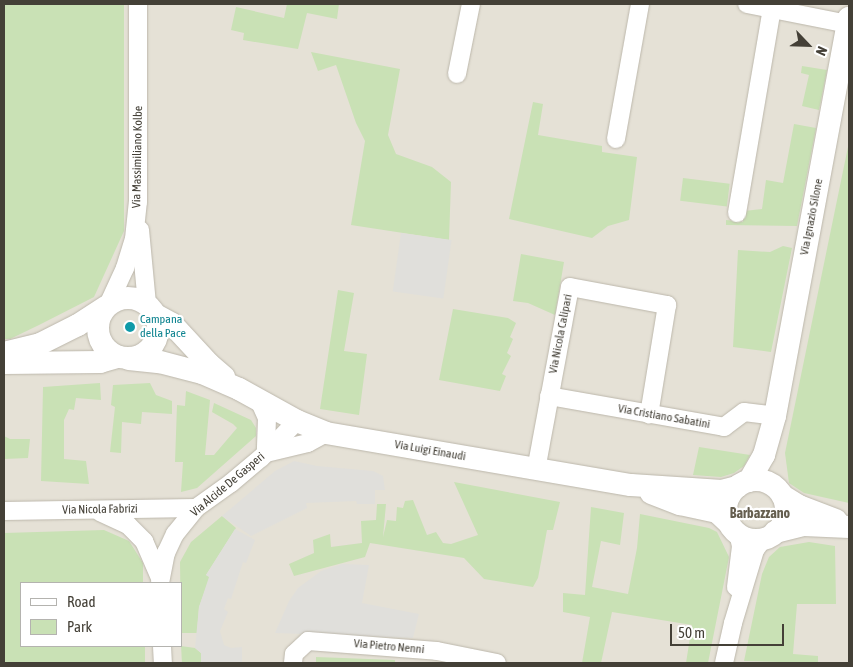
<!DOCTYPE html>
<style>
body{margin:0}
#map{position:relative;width:853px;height:667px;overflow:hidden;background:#f1efe7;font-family:"Asap Condensed",sans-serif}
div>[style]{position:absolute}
.residential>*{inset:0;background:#e5e1d6}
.green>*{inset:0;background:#c9e1b5;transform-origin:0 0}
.parking>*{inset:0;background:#e0dfdb;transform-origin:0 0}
.roads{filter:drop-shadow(0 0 1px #bcb7ab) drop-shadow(0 0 1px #bcb7ab)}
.minor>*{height:18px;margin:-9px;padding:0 9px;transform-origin:9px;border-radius:9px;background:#fff}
.tertiary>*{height:22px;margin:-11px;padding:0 11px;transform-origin:11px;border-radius:11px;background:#fff}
.tertiary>.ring{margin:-11px;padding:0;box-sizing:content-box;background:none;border:22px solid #fff;border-radius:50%}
.dots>*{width:14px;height:14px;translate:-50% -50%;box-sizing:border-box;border:2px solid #fff;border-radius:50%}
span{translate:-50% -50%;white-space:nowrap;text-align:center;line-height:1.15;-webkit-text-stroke:4.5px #fff;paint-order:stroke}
.street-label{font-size:12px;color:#444037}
.culture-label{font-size:12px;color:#0d838f}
.left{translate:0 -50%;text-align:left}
.neighbourhood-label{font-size:14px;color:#655e4f;font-weight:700}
.frame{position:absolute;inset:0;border:5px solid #444037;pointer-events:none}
.legend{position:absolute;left:20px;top:582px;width:162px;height:65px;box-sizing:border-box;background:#fff;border:1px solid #b4b3af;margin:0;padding:6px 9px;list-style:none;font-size:15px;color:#444037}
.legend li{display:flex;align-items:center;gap:10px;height:25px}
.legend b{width:25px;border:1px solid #b4b3af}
.north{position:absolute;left:783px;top:20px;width:50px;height:50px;-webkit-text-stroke:4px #fff;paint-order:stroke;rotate:114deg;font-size:14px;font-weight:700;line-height:20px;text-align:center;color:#444037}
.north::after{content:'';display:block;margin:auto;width:18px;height:22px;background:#444037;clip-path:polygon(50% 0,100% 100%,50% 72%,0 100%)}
.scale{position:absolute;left:670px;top:624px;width:114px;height:22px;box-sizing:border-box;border:2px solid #444037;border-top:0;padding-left:6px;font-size:15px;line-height:18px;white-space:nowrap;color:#444037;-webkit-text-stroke:4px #fff;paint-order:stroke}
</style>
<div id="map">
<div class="residential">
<i style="clip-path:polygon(evenodd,4px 4px,849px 4px,849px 663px,4px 663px,4px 4px,21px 583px,181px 583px,181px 646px,21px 646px,21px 583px)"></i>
</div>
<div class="green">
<i style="clip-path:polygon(4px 4px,124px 4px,124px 231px,94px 297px,39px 325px,10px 339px,4px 339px)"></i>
<i style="clip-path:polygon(287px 4px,339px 4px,337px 19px,307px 13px,298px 49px,243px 40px,244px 33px,231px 30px,236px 7px,284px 18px)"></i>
<i style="clip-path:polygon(311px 52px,400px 69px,388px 135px,396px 154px,432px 167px,451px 182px,449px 240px,351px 225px,365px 141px,356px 123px,336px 65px,318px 71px)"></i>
<i style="clip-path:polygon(802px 66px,827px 70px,819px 110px,802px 106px,809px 75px,801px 73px)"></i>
<i style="clip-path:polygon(533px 102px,543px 104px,538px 135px,602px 146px,602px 152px,637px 157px,629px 220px,608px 226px,592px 238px,509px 219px)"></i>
<i style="clip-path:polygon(794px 124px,816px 128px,797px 226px,726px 225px,726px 220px,743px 222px,744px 211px,762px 209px,766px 180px,783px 183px)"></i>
<i style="clip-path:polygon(849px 142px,849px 503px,804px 493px,789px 483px,785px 453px)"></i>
<i style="left:683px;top:178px;width:47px;height:23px;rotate:7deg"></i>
<i style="clip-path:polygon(783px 246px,792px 248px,771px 352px,733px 347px,738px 250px,770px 252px)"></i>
<i style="clip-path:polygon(521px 254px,564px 262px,555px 315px,528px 303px,513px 301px)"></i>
<i style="clip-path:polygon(338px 290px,354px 293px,344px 351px,367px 354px,359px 415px,320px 409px)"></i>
<i style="clip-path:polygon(453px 309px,508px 318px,516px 323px,510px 337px,513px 339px,507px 353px,511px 356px,502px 374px,506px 376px,500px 391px,439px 380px)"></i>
<i style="clip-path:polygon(100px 383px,101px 400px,76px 398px,74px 410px,69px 409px,64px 420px,64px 459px,86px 461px,89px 484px,41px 481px,43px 387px)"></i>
<i style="clip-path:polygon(150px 383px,156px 395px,172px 401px,172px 414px,142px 412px,141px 424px,122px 422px,121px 453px,110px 452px,115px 407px,111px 405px,113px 385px)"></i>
<i style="clip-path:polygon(186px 391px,210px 400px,205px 455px,214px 455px,237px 428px,233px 424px,212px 412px,214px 403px,251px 420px,256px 428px,256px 436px,197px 488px,181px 492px,183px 462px,175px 462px,177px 405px,185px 406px)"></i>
<i style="clip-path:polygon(4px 436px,10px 439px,30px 439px,28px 458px,4px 459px)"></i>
<i style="clip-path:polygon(699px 447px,750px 455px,744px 466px,734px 473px,721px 477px,693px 475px)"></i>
<i style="clip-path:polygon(454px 482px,560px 502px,553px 530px,547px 530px,538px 578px,533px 587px,484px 579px,464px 558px,370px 543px,365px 557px,294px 576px,289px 564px,314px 553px,313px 540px,330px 534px,331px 547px,362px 543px,361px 521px,376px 520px,377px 504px,386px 504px,383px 537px,387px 520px,396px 521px,397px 507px,403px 508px,405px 501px,413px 500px,427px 535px,436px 532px,443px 543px,451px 544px,478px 535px)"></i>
<i style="clip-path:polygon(591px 507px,624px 513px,620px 545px,601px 541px,592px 587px,628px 594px,637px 548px,640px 514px,709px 528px,717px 532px,729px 557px,708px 663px,686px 663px,692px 625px,612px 612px,601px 663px,582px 663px,590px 617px,563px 612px,563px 593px,585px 595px)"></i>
<i style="clip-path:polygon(222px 516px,236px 528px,206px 575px,210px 577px,199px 607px,197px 633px,181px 633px,180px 562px,191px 542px)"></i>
<i style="clip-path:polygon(104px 530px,129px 541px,143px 563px,143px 583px,21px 583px,21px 646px,145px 646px,145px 663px,4px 663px,4px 533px)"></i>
<i style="clip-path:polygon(809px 542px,835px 546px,836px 604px,797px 604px,793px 654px,818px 656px,818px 663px,744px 661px,762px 574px,769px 557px,780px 547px)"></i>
<i style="clip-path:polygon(181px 646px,195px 648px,201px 653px,201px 663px,182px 663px)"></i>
<i style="clip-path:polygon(316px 657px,395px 660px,395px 663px,316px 663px)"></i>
</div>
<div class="parking">
<i style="left:401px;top:233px;width:51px;height:59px;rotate:8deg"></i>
<i style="clip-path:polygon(294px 461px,317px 466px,373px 471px,383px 476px,385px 490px,375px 490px,375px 504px,357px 504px,356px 501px,306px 503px,307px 508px,251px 536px,222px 516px,275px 471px)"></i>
<i style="clip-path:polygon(235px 529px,255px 540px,246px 563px,243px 562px,231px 599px,228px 598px,224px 609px,228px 612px,220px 631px,224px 645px,231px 648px,242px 647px,242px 663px,201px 663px,201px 653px,195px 648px,199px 607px,209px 577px,206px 575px)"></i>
<i style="clip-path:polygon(342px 564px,369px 565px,362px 603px,419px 614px,413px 638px,275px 633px,289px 601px,298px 588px,321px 571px)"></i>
</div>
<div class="roads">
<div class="minor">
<i style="left:747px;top:4px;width:103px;rotate:11.2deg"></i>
<i style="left:457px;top:74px;width:71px;rotate:-78.7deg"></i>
<i style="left:616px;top:139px;width:137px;rotate:-79.9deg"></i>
<i style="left:737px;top:213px;width:207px;rotate:-80.3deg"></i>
<i style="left:140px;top:230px;width:74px;rotate:84.6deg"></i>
<i style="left:108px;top:305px;width:41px;rotate:-65.3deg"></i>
<i style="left:125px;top:268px;width:30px;rotate:-73deg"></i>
<i style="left:134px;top:239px;width:37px;rotate:-84deg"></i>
<i style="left:138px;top:202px;width:198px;rotate:-90deg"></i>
<i style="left:549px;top:396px;width:178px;rotate:10deg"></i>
<i style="left:724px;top:427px;width:25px;rotate:-37deg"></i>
<i style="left:744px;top:412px;width:31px;rotate:7deg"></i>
<i style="left:259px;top:400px;width:20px;rotate:66deg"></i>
<i style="left:267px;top:418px;width:35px;rotate:92deg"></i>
<i style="left:266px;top:453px;width:43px;rotate:-13.4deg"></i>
<i style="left:308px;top:443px;width:21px;rotate:-29deg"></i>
<i style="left:536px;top:470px;width:186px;rotate:-79.5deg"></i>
<i style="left:570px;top:287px;width:99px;rotate:10.5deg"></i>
<i style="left:667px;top:305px;width:111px;rotate:99.3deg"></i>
<i style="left:4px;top:511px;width:192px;rotate:-0.9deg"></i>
<i style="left:100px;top:512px;width:31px;rotate:25deg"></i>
<i style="left:128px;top:525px;width:23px;rotate:45deg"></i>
<i style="left:144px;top:541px;width:40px;rotate:66.6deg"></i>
<i style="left:160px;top:583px;width:31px;rotate:-79deg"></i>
<i style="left:166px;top:553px;width:21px;rotate:-65deg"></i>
<i style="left:175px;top:534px;width:33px;rotate:-51deg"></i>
<i style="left:196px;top:508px;width:43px;rotate:-35.5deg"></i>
<i style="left:231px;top:483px;width:39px;rotate:-40deg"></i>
<i style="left:261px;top:458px;width:52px;rotate:-45.8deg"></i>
<i style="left:736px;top:587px;width:41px;rotate:-83deg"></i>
<i style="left:741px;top:546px;width:13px;rotate:-103deg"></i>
<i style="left:162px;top:646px;width:17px;rotate:87deg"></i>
<i style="left:293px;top:663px;width:9px;rotate:-84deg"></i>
<i style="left:294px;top:654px;width:19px;rotate:-43deg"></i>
<i style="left:308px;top:641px;width:129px;rotate:4.4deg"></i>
<i style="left:437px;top:651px;width:61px;rotate:11.3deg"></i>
<i style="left:724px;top:663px;width:41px;rotate:-77.3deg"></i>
<i style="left:733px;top:623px;width:76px;rotate:-73.2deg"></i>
<i style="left:755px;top:550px;width:14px;rotate:-54deg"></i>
</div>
<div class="tertiary">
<i class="ring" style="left:98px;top:298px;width:38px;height:38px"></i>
<i style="left:156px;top:315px;width:18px;rotate:29deg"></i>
<i style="left:172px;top:324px;width:54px;rotate:47.2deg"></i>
<i style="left:209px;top:364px;width:20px;rotate:41deg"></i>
<i style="left:4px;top:353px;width:37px;rotate:-14deg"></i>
<i style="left:40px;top:344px;width:42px;rotate:-26.6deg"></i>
<i style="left:78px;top:325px;width:33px;rotate:-33deg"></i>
<i style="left:129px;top:359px;width:31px;rotate:6deg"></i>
<i style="left:160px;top:362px;width:43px;rotate:14.7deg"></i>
<i style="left:202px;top:373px;width:40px;rotate:23.4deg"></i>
<i style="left:239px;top:389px;width:66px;rotate:28.9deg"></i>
<i style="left:297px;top:421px;width:31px;rotate:22deg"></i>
<i style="left:326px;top:433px;width:309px;rotate:9.7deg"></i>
<i style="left:631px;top:485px;width:91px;rotate:3.8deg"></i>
<i style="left:722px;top:491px;width:16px;rotate:-15deg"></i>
<i style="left:4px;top:363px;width:96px;rotate:-0.6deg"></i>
<i style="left:100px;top:362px;width:19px;rotate:-16deg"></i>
<i class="ring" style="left:726px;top:480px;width:38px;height:38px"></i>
<i style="left:749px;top:481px;width:30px;rotate:-60deg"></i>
<i style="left:764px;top:455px;width:41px;rotate:-74.2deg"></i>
<i style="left:775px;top:416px;width:405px;rotate:-79.5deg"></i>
<i style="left:651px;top:493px;width:31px;rotate:21deg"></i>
<i style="left:680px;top:504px;width:38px;rotate:12deg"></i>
<i style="left:717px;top:512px;width:16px;rotate:43deg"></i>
<i style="left:783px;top:496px;width:19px;rotate:32deg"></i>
<i style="left:799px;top:506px;width:40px;rotate:21deg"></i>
<i style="left:775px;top:532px;width:30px;rotate:-14deg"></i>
<i style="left:804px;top:525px;width:45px;rotate:2.5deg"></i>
</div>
</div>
<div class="dots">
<i style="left:130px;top:327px;background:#0f9aa8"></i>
</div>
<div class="street-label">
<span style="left:138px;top:157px;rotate:-89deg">Via Massimiliano Kolbe</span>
<span style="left:812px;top:217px;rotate:-79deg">Via Ignazio Silone</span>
<span style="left:561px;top:334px;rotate:-79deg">Via Nicola Calipari</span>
<span style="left:664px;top:417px;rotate:10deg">Via Cristiano Sabatini</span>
<span style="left:430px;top:451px;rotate:10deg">Via Luigi Einaudi</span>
<span style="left:228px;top:485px;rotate:-40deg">Via Alcide De Gasperi</span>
<span style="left:100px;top:510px;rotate:-1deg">Via Nicola Fabrizi</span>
<span style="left:389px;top:647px;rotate:5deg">Via Pietro Nenni</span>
</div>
<div class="culture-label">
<span class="left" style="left:140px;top:327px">Campana<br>della Pace</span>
</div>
<div class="neighbourhood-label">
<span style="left:760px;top:513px">Barbazzano</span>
</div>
<div class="frame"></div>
<ul class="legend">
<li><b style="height:6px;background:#fff"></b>Road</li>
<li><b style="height:14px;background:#c9e1b5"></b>Park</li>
</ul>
<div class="north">N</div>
<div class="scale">50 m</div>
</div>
